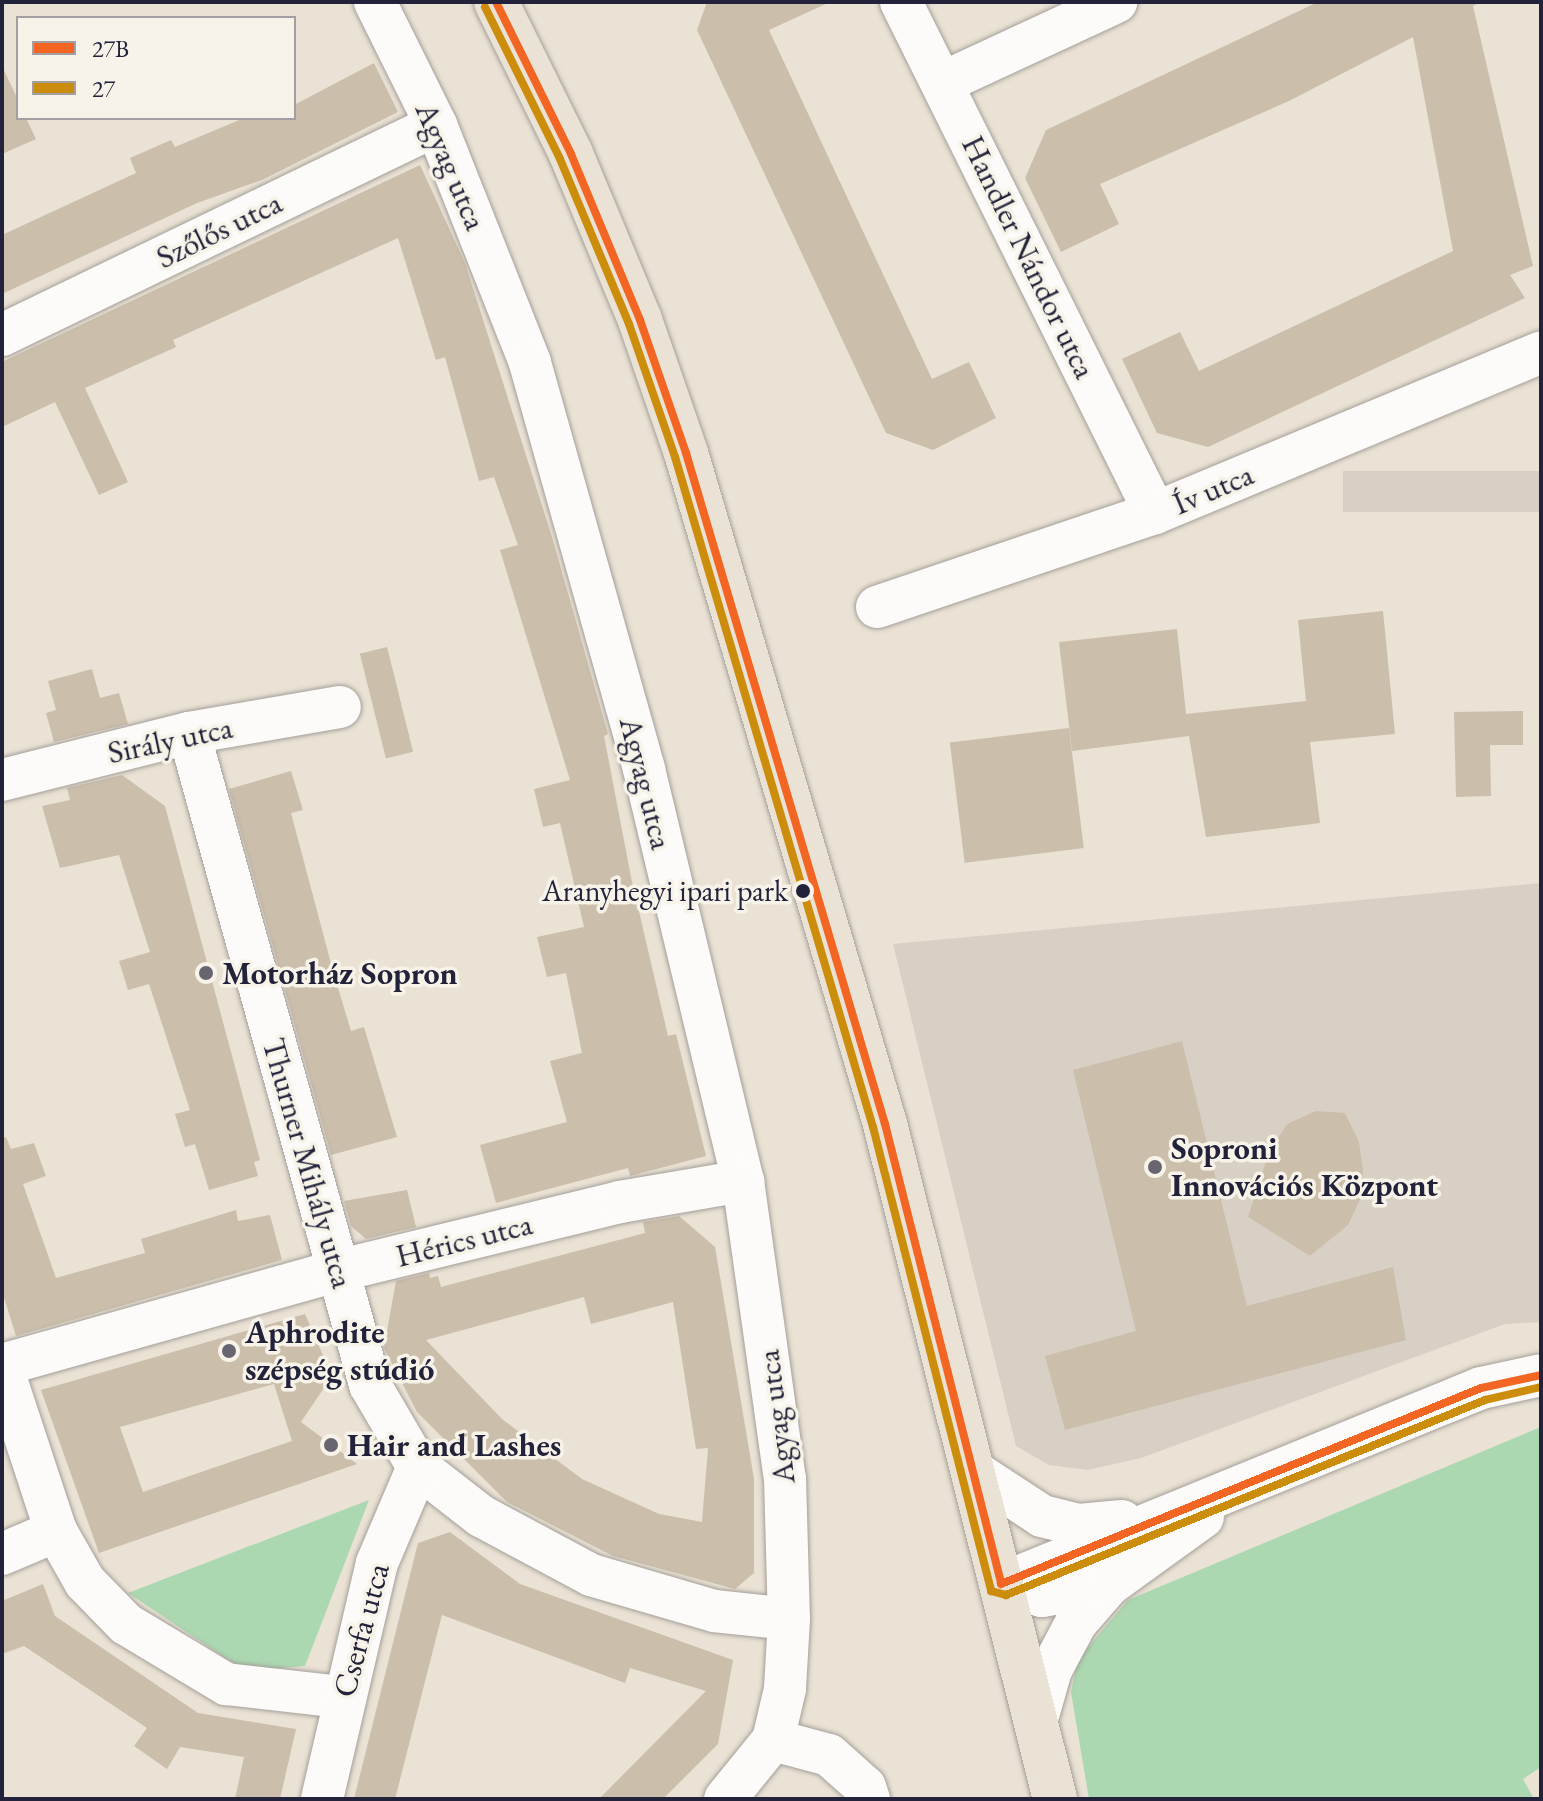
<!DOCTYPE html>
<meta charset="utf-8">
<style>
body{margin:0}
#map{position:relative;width:1543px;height:1801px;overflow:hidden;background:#eae2d4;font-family:"EB Garamond",serif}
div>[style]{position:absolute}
.industrial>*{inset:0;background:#d9d0c5;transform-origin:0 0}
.green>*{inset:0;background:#abd8b1}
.building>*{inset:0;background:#cbbeab;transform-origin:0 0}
.roads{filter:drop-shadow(0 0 2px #a49f9a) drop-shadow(0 0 2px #a49f9a)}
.minor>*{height:42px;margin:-21px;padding:0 21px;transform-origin:21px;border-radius:21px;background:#fcfbf9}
.primary>*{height:44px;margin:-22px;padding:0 22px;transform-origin:22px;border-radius:22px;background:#e9e2d5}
.bus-1>*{height:8px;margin:-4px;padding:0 4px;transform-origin:4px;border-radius:4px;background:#f26522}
.bus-2>*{height:8px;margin:-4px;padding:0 4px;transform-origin:4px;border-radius:4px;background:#cc8c0c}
.dots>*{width:22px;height:22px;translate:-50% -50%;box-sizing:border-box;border:4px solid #f7f3e8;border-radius:50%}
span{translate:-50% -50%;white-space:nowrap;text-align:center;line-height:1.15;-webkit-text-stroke:7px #f7f3e8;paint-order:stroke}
.bus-label{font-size:30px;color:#22223b}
.right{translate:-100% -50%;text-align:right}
.street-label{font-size:32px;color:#22223b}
.poi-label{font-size:32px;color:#22223b;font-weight:700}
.left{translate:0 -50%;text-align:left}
.frame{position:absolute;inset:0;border:4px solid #22223b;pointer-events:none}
.legend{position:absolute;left:16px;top:16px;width:280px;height:104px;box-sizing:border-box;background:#f7f3e8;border:2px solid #a29fa3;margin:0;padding:10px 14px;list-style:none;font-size:24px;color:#22223b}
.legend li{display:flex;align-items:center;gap:16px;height:40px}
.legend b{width:40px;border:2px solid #a29fa3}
</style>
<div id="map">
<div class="industrial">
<i style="left:1541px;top:471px;width:41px;height:198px;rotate:90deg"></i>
<i style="clip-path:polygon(1541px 883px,1541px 1322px,1505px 1324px,1141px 1458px,1088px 1470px,1049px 1465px,1016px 1446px,893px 944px)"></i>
</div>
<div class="green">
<i style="clip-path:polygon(1541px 1427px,1541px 1767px,1523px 1779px,1534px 1799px,1089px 1799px,1071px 1692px,1078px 1659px,1128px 1600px)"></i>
<i style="clip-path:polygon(369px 1500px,305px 1666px,245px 1671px,128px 1593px)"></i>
</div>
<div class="building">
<i style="clip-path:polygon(707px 2px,830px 2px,769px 30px,932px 379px,969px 362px,996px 418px,933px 450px,886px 433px,697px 30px)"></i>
<i style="clip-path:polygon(1318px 2px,1480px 2px,1473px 6px,1533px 266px,1510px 275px,1525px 298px,1208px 447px,1157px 433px,1122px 359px,1180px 332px,1199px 371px,1453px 251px,1413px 37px,1289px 101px,1100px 184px,1119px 224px,1061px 252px,1025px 178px,1046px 130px)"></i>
<i style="clip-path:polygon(374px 63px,398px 112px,262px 180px,197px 203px,2px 294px,2px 235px,136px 173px,130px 158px,171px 140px,175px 147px,244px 118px,294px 118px,294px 105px)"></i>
<i style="clip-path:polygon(2px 66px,18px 100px,18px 118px,26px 118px,36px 139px,2px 154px)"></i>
<i style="clip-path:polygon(420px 165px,465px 263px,552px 537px,608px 734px,604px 736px,631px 877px,668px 1036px,676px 1034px,706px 1156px,630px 1176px,628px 1168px,496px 1203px,480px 1145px,567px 1122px,550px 1061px,582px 1053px,566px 973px,547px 977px,537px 937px,584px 927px,560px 823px,543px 827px,534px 789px,570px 780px,500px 550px,518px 545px,494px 477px,479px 481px,445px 357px,436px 360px,398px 238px,173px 340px,176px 347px,85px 388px,128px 482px,99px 495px,55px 402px,2px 427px,2px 362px)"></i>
<i style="clip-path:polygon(1383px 611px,1395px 734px,1310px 742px,1320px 823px,1206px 837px,1189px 736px,1072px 751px,1059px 642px,1177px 629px,1186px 714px,1306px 701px,1298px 620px)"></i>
<i style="left:387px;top:647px;width:108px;height:28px;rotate:76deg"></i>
<i style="clip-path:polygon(92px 669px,100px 698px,119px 693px,128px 724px,54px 742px,46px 713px,56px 710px,48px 681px)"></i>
<i style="clip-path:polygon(1523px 711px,1523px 745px,1490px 745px,1491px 796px,1456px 797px,1454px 712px)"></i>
<i style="left:1069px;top:728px;width:121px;height:120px;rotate:83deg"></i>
<i style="clip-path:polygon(291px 771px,303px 810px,291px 813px,333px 971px,351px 1031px,364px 1027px,397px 1137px,331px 1155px,229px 789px)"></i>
<i style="clip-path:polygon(122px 775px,165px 806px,260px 1160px,254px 1162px,258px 1176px,209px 1190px,195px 1144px,185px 1147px,175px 1114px,190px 1110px,149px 984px,128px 990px,119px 961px,150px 952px,119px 855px,60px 868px,42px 806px,70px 800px,67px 788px)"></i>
<i style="clip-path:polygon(1182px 1041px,1247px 1306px,1393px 1267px,1406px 1340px,1065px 1430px,1045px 1356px,1136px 1331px,1073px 1070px)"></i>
<i style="clip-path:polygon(1316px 1111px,1345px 1113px,1359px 1142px,1363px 1170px,1361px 1197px,1348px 1225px,1310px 1256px,1248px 1217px,1269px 1152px,1287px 1124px)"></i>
<i style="clip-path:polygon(6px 1137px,11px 1149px,34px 1143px,46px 1176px,23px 1184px,56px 1278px,145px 1253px,141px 1239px,236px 1210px,238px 1221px,270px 1215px,282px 1260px,16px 1336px,2px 1291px,2px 1138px)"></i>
<i style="clip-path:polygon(407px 1190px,416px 1227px,366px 1239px,351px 1226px,344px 1201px)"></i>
<i style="clip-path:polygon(evenodd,679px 1216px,715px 1247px,754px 1479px,754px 1573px,735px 1589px,613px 1556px,507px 1502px,417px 1412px,384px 1348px,396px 1281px,429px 1273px,430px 1278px,438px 1276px,441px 1287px,645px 1233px,643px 1222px,679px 1216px,584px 1297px,591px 1324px,673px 1302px,696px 1449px,708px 1448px,702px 1522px,659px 1514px,582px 1479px,502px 1419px,426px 1340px,584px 1297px)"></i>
<i style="clip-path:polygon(evenodd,305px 1314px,332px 1376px,301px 1422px,357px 1464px,99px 1553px,41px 1390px,305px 1314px,274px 1384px,292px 1441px,143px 1492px,120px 1427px,274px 1384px)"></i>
<i style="clip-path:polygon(450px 1532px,520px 1584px,733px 1660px,718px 1744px,663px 1799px,599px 1799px,706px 1691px,630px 1668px,625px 1683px,442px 1615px,395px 1799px,354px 1799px,418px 1543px)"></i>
<i style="clip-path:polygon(43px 1584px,55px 1616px,198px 1713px,296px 1729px,280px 1799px,235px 1799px,244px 1757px,180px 1747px,167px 1769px,134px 1746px,147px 1728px,24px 1646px,2px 1654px,2px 1601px)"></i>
</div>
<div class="roads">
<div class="minor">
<i style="left:375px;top:2px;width:137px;rotate:63.6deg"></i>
<i style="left:436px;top:125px;width:256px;rotate:68.4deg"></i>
<i style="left:530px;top:363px;width:422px;rotate:74.3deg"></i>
<i style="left:644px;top:769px;width:424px;rotate:76.5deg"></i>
<i style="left:743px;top:1181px;width:300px;rotate:82deg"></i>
<i style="left:785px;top:1478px;width:141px;rotate:88.4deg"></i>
<i style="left:789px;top:1619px;width:70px;rotate:93.3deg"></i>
<i style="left:785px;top:1689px;width:52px;rotate:103.2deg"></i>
<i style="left:773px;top:1740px;width:76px;rotate:129.1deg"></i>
<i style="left:901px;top:2px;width:571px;rotate:63.57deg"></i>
<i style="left:944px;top:82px;width:190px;rotate:-24.9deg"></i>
<i style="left:2px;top:335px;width:482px;rotate:-25.8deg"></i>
<i style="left:877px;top:607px;width:293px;rotate:-18.7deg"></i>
<i style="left:1155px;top:513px;width:418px;rotate:-22.6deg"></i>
<i style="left:189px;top:733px;width:677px;rotate:74.48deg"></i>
<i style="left:370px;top:1385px;width:95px;rotate:59.7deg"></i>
<i style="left:418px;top:1467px;width:80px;rotate:37.9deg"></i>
<i style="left:481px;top:1516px;width:125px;rotate:28.2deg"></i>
<i style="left:591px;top:1575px;width:128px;rotate:16.3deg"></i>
<i style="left:714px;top:1611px;width:75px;rotate:6.1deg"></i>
<i style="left:2px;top:780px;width:193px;rotate:-14.1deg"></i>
<i style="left:189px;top:733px;width:153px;rotate:-9.8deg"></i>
<i style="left:2px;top:1365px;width:348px;rotate:-15.7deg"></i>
<i style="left:337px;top:1271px;width:291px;rotate:-13.7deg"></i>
<i style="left:620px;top:1202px;width:125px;rotate:-9.7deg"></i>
<i style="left:2px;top:1367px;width:173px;rotate:71.8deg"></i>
<i style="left:56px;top:1531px;width:59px;rotate:60.4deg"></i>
<i style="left:85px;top:1582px;width:59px;rotate:45.7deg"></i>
<i style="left:126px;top:1624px;width:117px;rotate:31deg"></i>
<i style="left:226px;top:1684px;width:117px;rotate:6.4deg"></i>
<i style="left:975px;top:1472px;width:80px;rotate:33.3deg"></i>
<i style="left:1042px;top:1516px;width:38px;rotate:14deg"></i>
<i style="left:1079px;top:1525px;width:43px;rotate:-5.3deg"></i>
<i style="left:2px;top:1554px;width:59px;rotate:-23.1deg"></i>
<i style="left:1109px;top:1585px;width:68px;rotate:170.7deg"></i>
<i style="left:1042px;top:1596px;width:43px;rotate:-163.7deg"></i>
<i style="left:1001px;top:1584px;width:518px;rotate:-22.21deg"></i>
<i style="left:1481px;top:1388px;width:61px;rotate:-12.2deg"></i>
<i style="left:1037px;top:1719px;width:51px;rotate:-74.1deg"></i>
<i style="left:1051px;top:1670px;width:53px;rotate:-62deg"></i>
<i style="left:1076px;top:1623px;width:50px;rotate:-49deg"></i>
<i style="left:1109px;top:1585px;width:116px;rotate:-35.9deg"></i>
<i style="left:773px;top:1740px;width:58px;rotate:15deg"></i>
<i style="left:829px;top:1755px;width:48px;rotate:41.6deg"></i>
<i style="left:865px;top:1787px;width:13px;rotate:72deg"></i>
<i style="left:322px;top:1799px;width:242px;rotate:-76.9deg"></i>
<i style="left:377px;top:1563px;width:104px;rotate:-66.9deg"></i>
</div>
<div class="primary">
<i style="left:496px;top:2px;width:169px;rotate:63.7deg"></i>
<i style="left:571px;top:154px;width:180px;rotate:67.4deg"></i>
<i style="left:640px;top:320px;width:141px;rotate:70.9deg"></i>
<i style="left:686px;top:453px;width:700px;rotate:73.48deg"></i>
<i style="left:885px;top:1124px;width:696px;rotate:75.86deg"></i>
</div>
</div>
<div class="bus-1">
<i style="left:496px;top:2px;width:169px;rotate:63.7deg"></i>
<i style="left:571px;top:154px;width:180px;rotate:67.4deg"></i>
<i style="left:640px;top:320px;width:141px;rotate:70.9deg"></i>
<i style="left:686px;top:453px;width:700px;rotate:73.48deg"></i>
<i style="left:885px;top:1124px;width:474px;rotate:75.8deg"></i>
<i style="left:1001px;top:1584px;width:518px;rotate:-22.21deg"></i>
<i style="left:1481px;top:1388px;width:61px;rotate:-12.2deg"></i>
</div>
<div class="bus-2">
<i style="left:485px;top:7px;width:169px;rotate:63.7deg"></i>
<i style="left:560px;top:159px;width:179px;rotate:67.3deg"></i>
<i style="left:629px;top:324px;width:141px;rotate:70.9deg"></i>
<i style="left:675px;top:457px;width:699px;rotate:73.54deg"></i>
<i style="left:873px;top:1127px;width:479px;rotate:75.7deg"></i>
<i style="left:991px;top:1591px;width:16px;rotate:15deg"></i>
<i style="left:1006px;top:1595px;width:517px;rotate:-22.15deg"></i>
<i style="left:1485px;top:1400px;width:57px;rotate:-13.1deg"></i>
</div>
<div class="dots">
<i style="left:803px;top:891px;background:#22223b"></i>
<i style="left:206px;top:973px;background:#686571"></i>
<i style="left:1155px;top:1167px;background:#686571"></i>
<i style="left:229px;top:1351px;background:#686571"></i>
<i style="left:331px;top:1445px;background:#686571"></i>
</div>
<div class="bus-label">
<span class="right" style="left:788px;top:891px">Aranyhegyi ipari park</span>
</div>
<div class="street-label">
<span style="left:451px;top:166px;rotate:67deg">Agyag utca</span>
<span style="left:219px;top:230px;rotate:-26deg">Szőlős utca</span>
<span style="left:1029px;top:257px;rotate:64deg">Handler Nándor utca</span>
<span style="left:1213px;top:489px;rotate:-23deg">Ív utca</span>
<span style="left:170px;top:740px;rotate:-12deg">Sirály utca</span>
<span style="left:646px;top:783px;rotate:76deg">Agyag utca</span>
<span style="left:308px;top:1163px;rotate:74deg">Thurner Mihály utca</span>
<span style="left:464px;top:1240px;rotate:-14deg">Hérics utca</span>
<span style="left:776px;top:1417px;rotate:-97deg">Agyag utca</span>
<span style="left:361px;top:1630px;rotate:-75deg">Cserfa utca</span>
</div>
<div class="poi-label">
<span class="left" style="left:222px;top:973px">Motorház Sopron</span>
<span class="left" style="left:1171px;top:1167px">Soproni<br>Innovációs Központ</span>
<span class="left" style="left:245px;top:1351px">Aphrodite<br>szépség stúdió</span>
<span class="left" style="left:347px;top:1445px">Hair and Lashes</span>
</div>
<div class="frame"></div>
<ul class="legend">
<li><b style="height:10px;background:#f26522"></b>27B</li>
<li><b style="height:10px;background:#cc8c0c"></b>27</li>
</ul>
</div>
